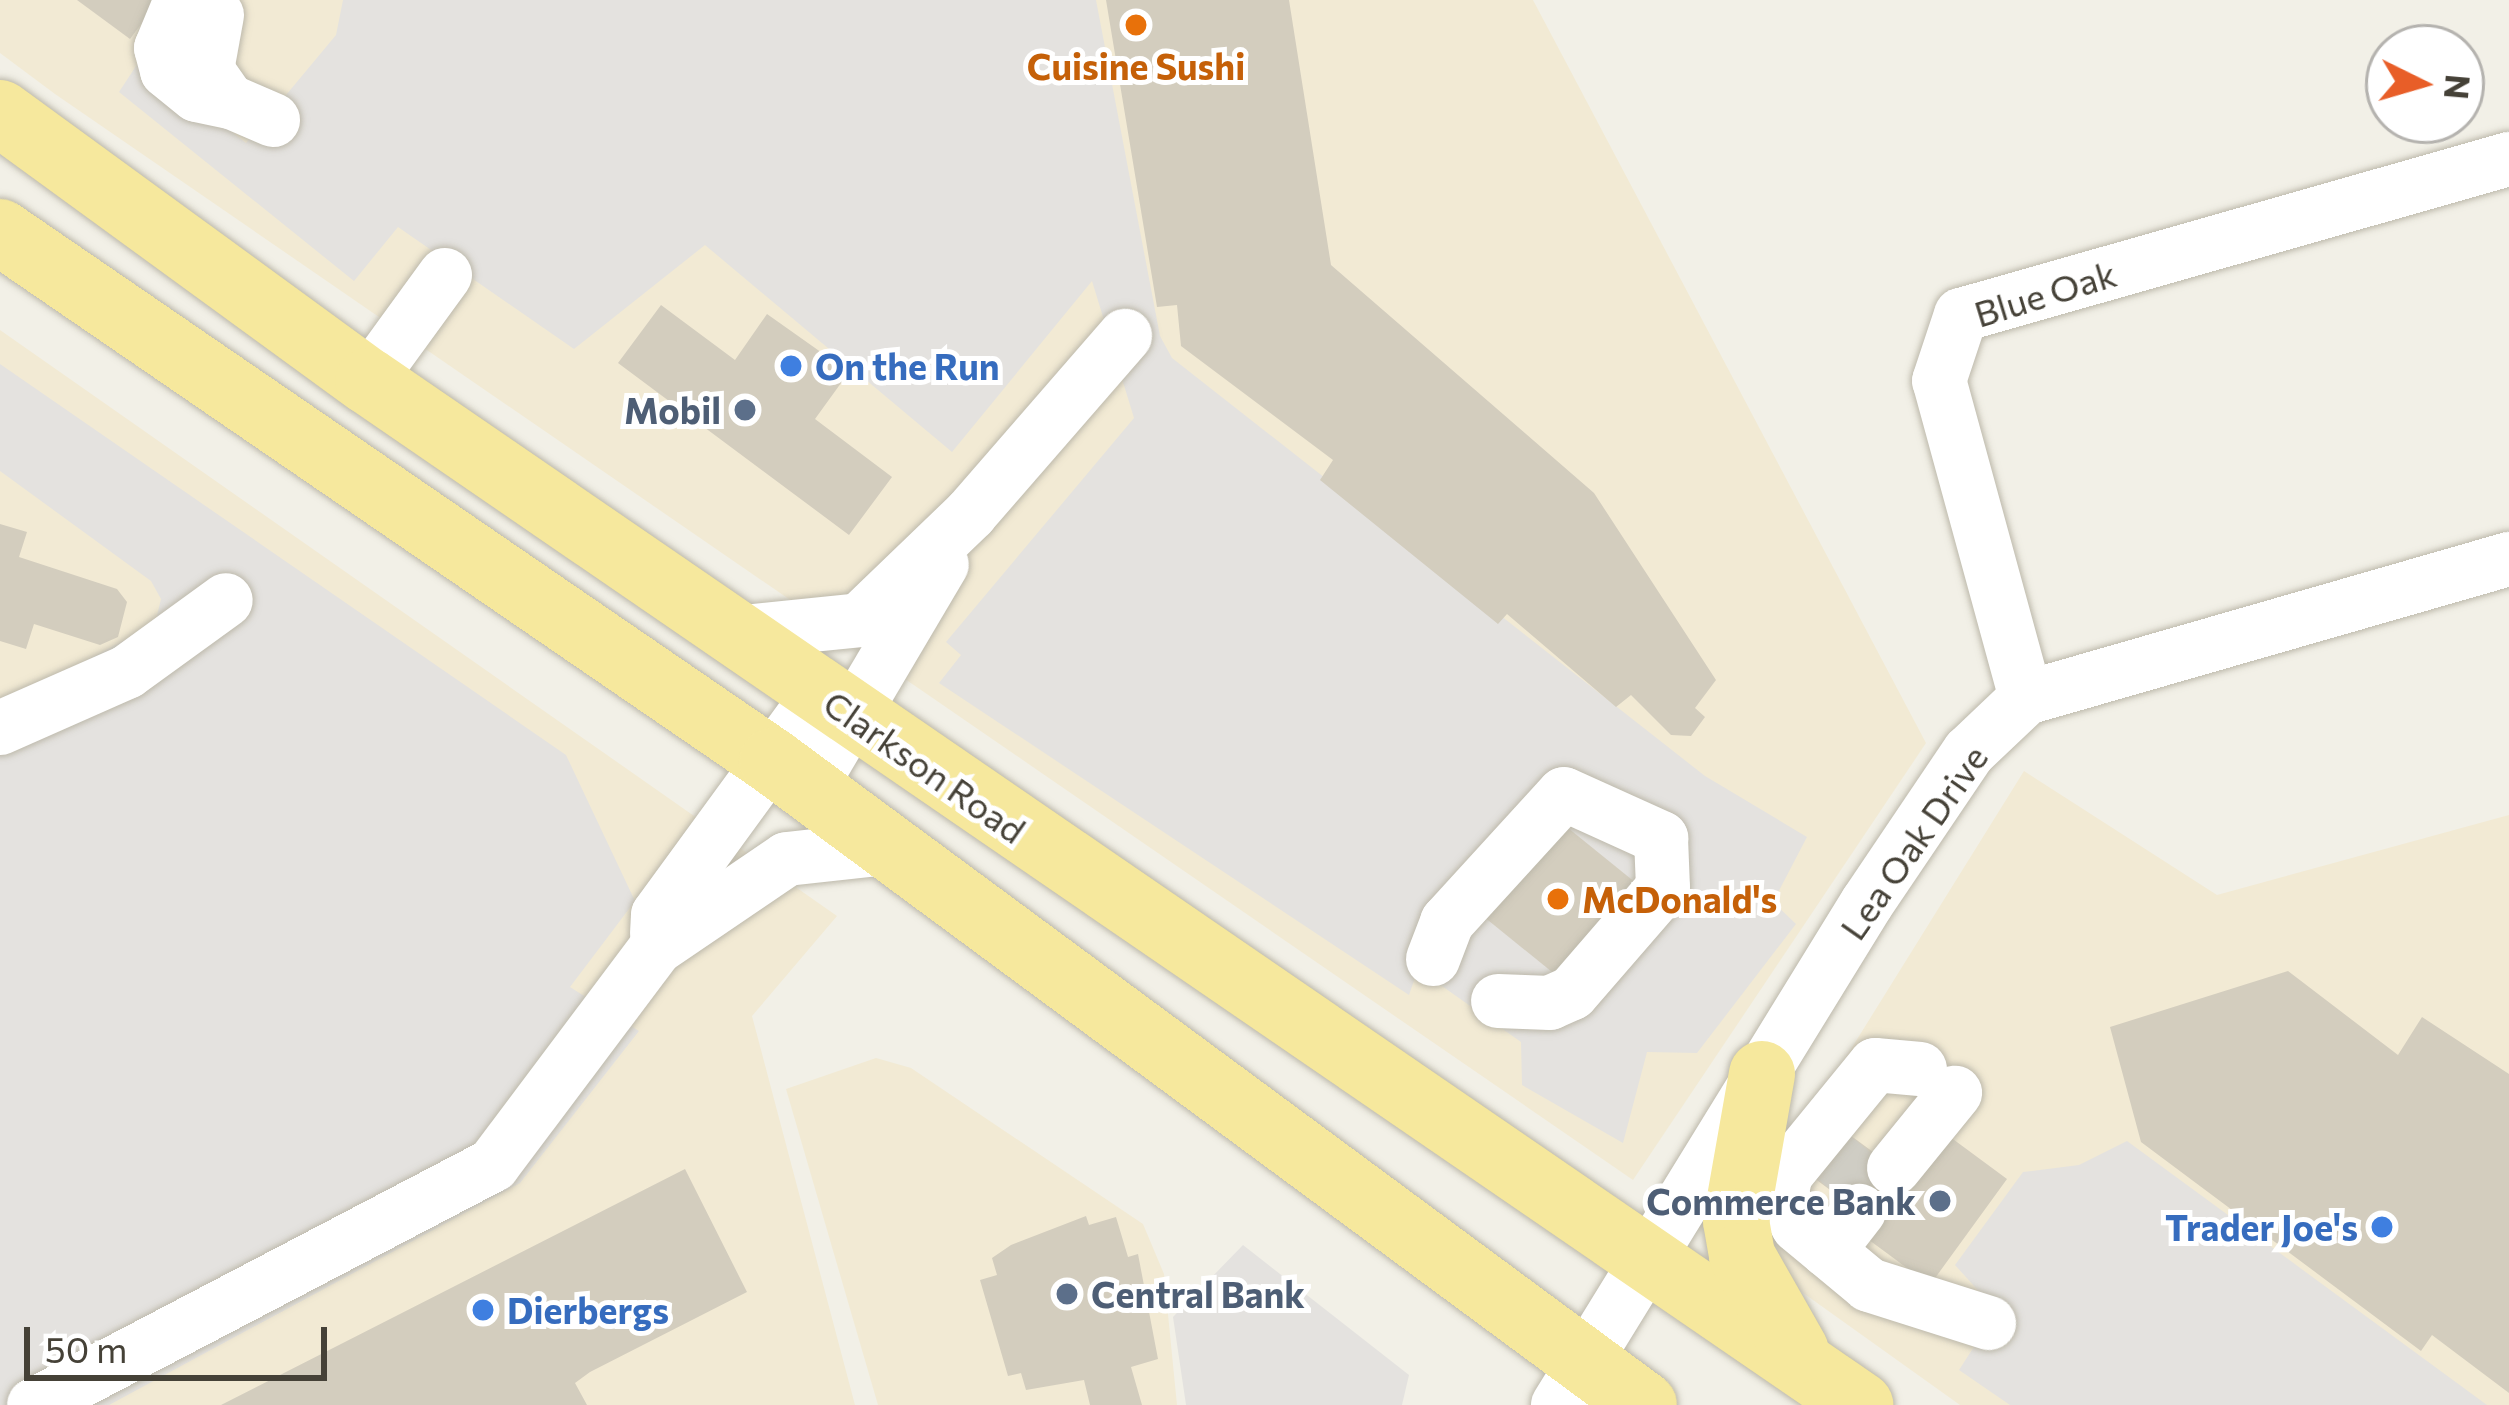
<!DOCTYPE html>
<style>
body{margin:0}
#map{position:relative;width:2509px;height:1405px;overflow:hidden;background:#f2f0e7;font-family:Commissioner,sans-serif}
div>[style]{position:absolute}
.commercial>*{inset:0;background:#f2ead4}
.parking>*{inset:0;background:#e4e2df}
.building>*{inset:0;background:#d3cdbe;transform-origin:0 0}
.minor-tunnel>*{height:54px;margin-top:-27px;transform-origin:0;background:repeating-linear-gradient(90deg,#cfcdc4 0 54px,transparent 0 81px)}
.roads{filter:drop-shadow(0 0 3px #bdb9ab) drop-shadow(0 0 3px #bdb9ab)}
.minor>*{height:54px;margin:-27px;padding:0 27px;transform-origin:27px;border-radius:27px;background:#fff}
.major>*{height:66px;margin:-33px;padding:0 33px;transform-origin:33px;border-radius:33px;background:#f6e89d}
.dots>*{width:33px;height:33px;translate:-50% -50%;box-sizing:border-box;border:6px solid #fff;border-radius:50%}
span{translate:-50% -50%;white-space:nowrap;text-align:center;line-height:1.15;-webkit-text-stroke:10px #fff;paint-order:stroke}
.food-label{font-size:36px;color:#c56008;font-weight:700}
.left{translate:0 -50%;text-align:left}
.street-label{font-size:36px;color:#454137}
.shop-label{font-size:36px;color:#366cbe;font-weight:700}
.right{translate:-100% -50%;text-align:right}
.service-label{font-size:36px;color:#4e5e75;font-weight:700}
.north{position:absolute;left:2365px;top:24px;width:120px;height:120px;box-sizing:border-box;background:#fff;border:3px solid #b5b3af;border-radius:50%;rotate:95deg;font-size:33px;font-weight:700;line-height:48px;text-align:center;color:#454137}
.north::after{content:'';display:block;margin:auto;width:42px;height:54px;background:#e85e28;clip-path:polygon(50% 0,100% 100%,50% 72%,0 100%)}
.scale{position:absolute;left:24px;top:1327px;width:303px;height:54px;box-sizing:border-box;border:6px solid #454137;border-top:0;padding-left:15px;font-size:36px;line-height:42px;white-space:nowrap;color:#454137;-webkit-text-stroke:9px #fff;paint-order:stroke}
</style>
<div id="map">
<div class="commercial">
<i style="clip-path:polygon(0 0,1533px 0,1926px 743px,1633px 1180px,55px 94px,0 53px)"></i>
<i style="clip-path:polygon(0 330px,837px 916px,752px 1016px,855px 1405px,0 1405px)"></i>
<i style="clip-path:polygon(2024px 771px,2217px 895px,2509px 815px,2509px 1405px,1960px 1405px,1771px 1270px,1762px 1192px)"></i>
<i style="clip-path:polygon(876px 1058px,911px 1068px,1143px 1224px,1164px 1274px,1177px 1405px,878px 1405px,786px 1089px)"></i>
</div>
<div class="parking">
<i style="clip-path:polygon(343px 0,1096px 0,1160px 336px,1172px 358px,1705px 776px,1807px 837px,1773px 902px,1796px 924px,1697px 1053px,1647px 1052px,1623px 1143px,1522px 1085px,1521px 1042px,1418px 969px,1409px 995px,939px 683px,961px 655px,946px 642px,1134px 418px,1092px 281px,952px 452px,705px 245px,574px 349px,398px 227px,354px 281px,119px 92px,140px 60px,246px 143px,336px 35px)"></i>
<i style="clip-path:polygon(0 364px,566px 755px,635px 901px,570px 987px,639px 1031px,520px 1183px,109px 1405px,0 1405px,0 706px,155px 624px,161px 599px,151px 581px,0 471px)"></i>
<i style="clip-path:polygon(2127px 1141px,2487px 1405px,2010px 1405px,1959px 1370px,1977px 1342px,1984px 1297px,1955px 1265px,2023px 1172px,2079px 1165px)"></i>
<i style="clip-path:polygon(1243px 1245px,1409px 1375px,1402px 1405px,1186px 1405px,1173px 1317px)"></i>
</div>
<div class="building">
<i style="clip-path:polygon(77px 0,159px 0,130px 39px)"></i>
<i style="clip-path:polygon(1106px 0,1289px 0,1331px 265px,1594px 493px,1716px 680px,1695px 708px,1705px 717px,1691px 736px,1671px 735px,1631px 695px,1616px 707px,1507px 614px,1498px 624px,1320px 480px,1333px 460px,1181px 346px,1177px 305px,1157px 307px)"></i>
<i style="clip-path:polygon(661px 305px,735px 360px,767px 314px,849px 372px,815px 419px,892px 477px,849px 535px,618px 363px)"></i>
<i style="clip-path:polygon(0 524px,27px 532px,19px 557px,117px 589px,127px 602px,118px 637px,100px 645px,34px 624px,26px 649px,0 641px)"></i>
<i style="left:1552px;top:815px;width:116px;height:122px;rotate:39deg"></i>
<i style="clip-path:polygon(2288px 971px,2398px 1055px,2422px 1017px,2509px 1074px,2509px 1393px,2432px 1335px,2421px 1351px,2141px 1142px,2110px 1027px)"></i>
<i style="clip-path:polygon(1839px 1127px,1907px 1177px,1942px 1131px,2007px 1179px,1930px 1285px,1865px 1237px,1873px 1222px,1806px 1172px)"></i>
<i style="clip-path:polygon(685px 1169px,747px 1292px,590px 1372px,575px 1383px,587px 1405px,221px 1405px)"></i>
<i style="clip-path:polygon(1086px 1216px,1089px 1225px,1116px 1217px,1128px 1257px,1138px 1254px,1158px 1359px,1131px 1367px,1142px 1405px,1090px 1405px,1084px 1380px,1026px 1390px,1021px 1373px,1008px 1376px,980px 1280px,997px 1275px,992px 1258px,1011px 1245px)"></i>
</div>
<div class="minor-tunnel">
<i style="left:1831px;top:1190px;width:55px;rotate:-50.9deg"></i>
</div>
<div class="roads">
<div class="minor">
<i style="left:181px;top:0;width:52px;rotate:112.6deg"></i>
<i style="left:161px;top:48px;width:24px;rotate:75deg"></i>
<i style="left:167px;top:71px;width:38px;rotate:39deg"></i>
<i style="left:197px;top:95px;width:35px;rotate:12deg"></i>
<i style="left:217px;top:15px;width:56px;rotate:100.3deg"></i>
<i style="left:207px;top:70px;width:38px;rotate:55deg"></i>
<i style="left:229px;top:101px;width:48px;rotate:23.4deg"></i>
<i style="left:368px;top:381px;width:131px;rotate:-54deg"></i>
<i style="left:733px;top:633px;width:128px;rotate:-5.8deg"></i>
<i style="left:860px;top:620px;width:154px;rotate:-43.9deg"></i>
<i style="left:971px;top:513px;width:235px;rotate:-49deg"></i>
<i style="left:2026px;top:698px;width:329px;rotate:-105.3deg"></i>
<i style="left:1939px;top:381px;width:70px;rotate:-71.6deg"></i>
<i style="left:1961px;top:315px;width:570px;rotate:-15.89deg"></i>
<i style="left:0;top:728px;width:139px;rotate:-23.8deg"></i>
<i style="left:127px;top:672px;width:122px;rotate:-36deg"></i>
<i style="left:809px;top:789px;width:261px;rotate:-59.4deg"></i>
<i style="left:657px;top:934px;width:19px;rotate:-87deg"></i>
<i style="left:658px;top:915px;width:275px;rotate:-53.9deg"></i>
<i style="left:1433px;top:959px;width:40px;rotate:-69deg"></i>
<i style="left:1447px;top:922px;width:173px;rotate:-47.6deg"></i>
<i style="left:1564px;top:794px;width:107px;rotate:24.4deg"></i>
<i style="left:1661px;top:838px;width:50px;rotate:87.7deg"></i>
<i style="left:1663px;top:888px;width:139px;rotate:130.9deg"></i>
<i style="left:1572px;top:993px;width:24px;rotate:156deg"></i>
<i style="left:1550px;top:1003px;width:52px;rotate:-177.8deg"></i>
<i style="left:1920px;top:1069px;width:45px;rotate:-174.9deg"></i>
<i style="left:1875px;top:1065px;width:141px;rotate:129.2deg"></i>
<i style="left:1786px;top:1174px;width:22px;rotate:103deg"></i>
<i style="left:1781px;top:1195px;width:35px;rotate:61deg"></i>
<i style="left:1798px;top:1226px;width:92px;rotate:39.7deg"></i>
<i style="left:1869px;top:1285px;width:126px;rotate:17.6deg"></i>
<i style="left:1894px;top:1168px;width:97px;rotate:-50.9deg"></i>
<i style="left:1828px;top:1251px;width:51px;rotate:-52.2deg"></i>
<i style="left:34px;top:1405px;width:518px;rotate:-27.6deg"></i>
<i style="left:493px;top:1165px;width:271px;rotate:-53.1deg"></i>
<i style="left:656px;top:948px;width:158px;rotate:-34.2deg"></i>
<i style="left:787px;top:859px;width:101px;rotate:-6.3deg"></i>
<i style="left:1558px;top:1405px;width:589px;rotate:-58.39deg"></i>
<i style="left:1867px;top:903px;width:182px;rotate:-56deg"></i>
<i style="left:1969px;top:752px;width:79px;rotate:-43.5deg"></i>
<i style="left:2026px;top:698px;width:503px;rotate:-16.06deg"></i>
</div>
<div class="major">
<i style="left:0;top:113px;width:455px;rotate:36.1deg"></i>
<i style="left:368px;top:381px;width:1810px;rotate:34.46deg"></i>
<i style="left:0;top:232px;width:936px;rotate:34.42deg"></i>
<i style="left:772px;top:761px;width:1084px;rotate:36.45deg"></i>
<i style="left:1762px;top:1074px;width:149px;rotate:100deg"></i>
<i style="left:1736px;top:1221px;width:36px;rotate:80deg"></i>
<i style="left:1742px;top:1256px;width:109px;rotate:60.4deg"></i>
</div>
</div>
<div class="dots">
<i style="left:1136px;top:25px;background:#e8710a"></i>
<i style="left:791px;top:366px;background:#3f7fe0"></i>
<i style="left:745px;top:410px;background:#5c6f8a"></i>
<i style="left:1558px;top:899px;background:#e8710a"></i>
<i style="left:1940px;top:1201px;background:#5c6f8a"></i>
<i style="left:2382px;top:1227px;background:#3f7fe0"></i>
<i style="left:1067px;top:1294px;background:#5c6f8a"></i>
<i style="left:483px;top:1310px;background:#3f7fe0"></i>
</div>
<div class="food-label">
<span style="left:1136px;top:66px">Cuisine Sushi</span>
<span class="left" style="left:1582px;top:899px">McDonald's</span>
</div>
<div class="street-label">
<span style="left:2045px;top:293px;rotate:-17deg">Blue Oak</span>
<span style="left:925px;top:766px;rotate:35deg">Clarkson Road</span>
<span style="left:1913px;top:842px;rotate:-55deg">Lea Oak Drive</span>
</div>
<div class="shop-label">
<span class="left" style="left:815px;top:366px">On the Run</span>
<span class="right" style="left:2358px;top:1227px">Trader Joe's</span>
<span class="left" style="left:507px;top:1310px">Dierbergs</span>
</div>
<div class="service-label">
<span class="right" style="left:721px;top:410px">Mobil</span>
<span class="right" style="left:1916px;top:1201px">Commerce Bank</span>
<span class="left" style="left:1091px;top:1294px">Central Bank</span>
</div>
<div class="north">N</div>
<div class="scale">50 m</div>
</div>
